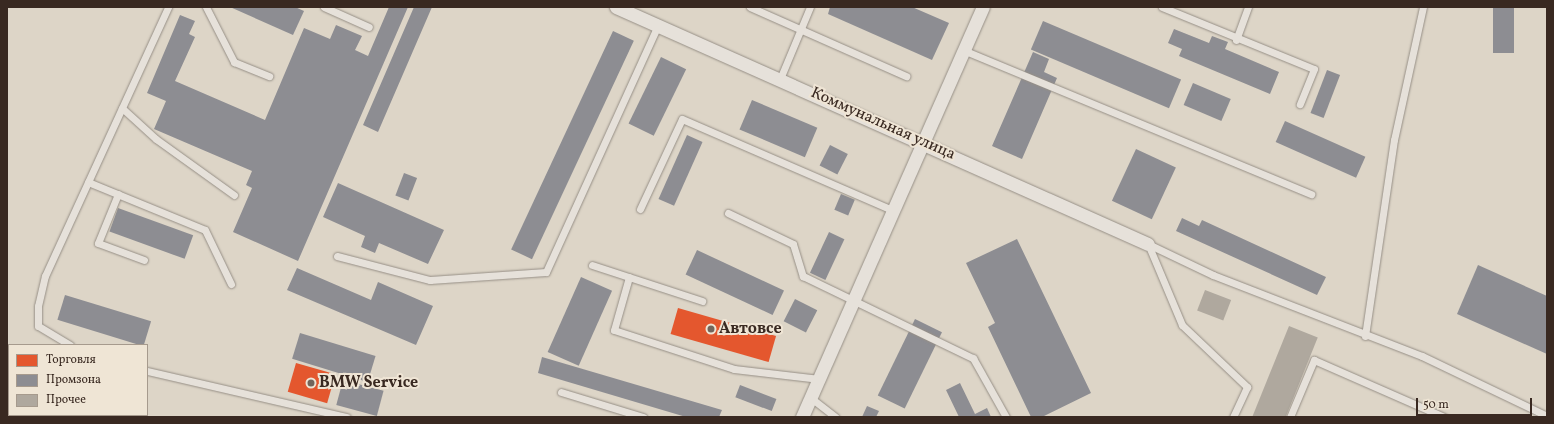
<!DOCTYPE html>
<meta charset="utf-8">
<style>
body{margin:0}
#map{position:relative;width:1554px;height:424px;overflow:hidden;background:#ddd5c7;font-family:Vollkorn,serif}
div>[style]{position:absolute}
.shops>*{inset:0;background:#e4572e;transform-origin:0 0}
.industry>*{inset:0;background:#8d8d92;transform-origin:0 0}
.building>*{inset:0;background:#afa89e;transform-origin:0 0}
.roads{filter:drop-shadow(0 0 1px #968f86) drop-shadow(0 0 1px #968f86)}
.service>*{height:7px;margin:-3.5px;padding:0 3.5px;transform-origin:3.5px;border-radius:3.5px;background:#e6e1da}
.minor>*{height:13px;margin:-6.5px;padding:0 6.5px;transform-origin:6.5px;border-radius:6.5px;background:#e6e1da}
.dots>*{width:11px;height:11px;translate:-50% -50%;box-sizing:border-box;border:2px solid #efe5d5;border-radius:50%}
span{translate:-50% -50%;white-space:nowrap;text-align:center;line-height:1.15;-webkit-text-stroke:4px #efe5d5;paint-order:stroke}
.street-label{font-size:16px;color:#392921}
.poi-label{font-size:16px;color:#392921;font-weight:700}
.left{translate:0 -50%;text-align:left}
.frame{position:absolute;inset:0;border:8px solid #392921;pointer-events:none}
.legend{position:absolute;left:8px;top:344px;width:140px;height:72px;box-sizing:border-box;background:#efe5d5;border:1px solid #a69a8d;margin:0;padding:5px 7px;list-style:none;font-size:12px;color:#392921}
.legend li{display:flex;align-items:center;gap:8px;height:20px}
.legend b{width:20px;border:1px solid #a69a8d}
.scale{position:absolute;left:1416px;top:398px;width:116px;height:18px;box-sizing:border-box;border:2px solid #392921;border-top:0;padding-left:5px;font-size:12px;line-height:14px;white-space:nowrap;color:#392921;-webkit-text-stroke:3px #efe5d5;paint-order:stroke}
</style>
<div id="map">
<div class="shops">
<i style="left:678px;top:308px;width:102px;height:27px;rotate:16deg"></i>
<i style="left:296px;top:363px;width:41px;height:30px;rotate:16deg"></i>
</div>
<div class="industry">
<i style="clip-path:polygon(230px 7px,295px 7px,304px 11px,293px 35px)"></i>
<i style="clip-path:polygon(389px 7px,408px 7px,298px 261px,233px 232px,252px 188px,246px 185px,252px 171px,154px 129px,166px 101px,147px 93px,180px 15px,195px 21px,189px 34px,195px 37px,175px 81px,265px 120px,304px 28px,330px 39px,336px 25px,362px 36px,355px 50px,368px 56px)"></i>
<i style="clip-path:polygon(414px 7px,439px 7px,432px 7px,378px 132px,363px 125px)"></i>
<i style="clip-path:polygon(830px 7px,912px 7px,949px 23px,932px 60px,828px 14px)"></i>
<i style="left:1493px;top:7px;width:21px;height:46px"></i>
<i style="left:1043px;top:21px;width:150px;height:31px;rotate:23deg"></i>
<i style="clip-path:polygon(1174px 29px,1209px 43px,1212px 36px,1228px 42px,1225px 49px,1279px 72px,1270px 94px,1179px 56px,1182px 49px,1168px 43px)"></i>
<i style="left:613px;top:31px;width:23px;height:241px;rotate:25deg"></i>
<i style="clip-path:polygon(1033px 52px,1049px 59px,1044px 72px,1057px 78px,1022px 159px,992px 146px)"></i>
<i style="left:661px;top:57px;width:28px;height:74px;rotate:26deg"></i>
<i style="left:1327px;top:70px;width:14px;height:46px;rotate:21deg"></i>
<i style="left:1193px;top:83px;width:41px;height:24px;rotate:23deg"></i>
<i style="left:752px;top:100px;width:71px;height:32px;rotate:23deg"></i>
<i style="left:1285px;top:121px;width:88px;height:23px;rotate:24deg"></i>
<i style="left:687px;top:135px;width:17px;height:70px;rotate:24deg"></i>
<i style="left:830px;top:145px;width:20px;height:23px;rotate:27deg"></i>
<i style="left:1136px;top:149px;width:44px;height:57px;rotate:25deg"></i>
<i style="left:404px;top:173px;width:14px;height:24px;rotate:21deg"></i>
<i style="clip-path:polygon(338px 183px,444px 230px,428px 264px,379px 243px,375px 253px,361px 247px,365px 236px,323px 217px)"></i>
<i style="left:841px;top:194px;width:15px;height:17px;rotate:23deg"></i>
<i style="left:118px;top:208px;width:80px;height:25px;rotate:20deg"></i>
<i style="clip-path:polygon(1182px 218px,1199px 226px,1202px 220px,1326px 277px,1317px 295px,1176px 231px)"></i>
<i style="left:829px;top:232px;width:17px;height:45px;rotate:25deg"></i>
<i style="clip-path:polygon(1017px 239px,1091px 393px,1042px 417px,1031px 417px,988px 327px,995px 323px,966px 263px)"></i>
<i style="left:697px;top:250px;width:96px;height:27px;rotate:25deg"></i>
<i style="clip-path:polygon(1478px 265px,1547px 296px,1547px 354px,1457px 314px)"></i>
<i style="clip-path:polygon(297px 268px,371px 300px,378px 282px,433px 306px,416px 345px,287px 290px)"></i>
<i style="left:581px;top:277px;width:34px;height:82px;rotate:24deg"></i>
<i style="left:65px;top:295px;width:90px;height:26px;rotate:17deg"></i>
<i style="left:795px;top:299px;width:25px;height:25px;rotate:27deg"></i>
<i style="left:915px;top:319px;width:30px;height:85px;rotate:26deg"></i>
<i style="left:300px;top:333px;width:79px;height:27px;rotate:17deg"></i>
<i style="clip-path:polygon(542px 357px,722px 410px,719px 417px,686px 417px,538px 373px)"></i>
<i style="left:343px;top:380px;width:42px;height:26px;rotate:15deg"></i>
<i style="clip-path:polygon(960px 383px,975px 414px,987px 408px,991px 417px,959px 417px,946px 390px)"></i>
<i style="left:740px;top:385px;width:39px;height:13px;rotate:21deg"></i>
<i style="clip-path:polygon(867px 406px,879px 411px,876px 417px,862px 417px)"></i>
</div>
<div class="building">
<i style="left:1205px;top:290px;width:28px;height:22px;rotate:21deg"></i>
<i style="left:1289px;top:326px;width:31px;height:99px;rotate:22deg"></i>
</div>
<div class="roads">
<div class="service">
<i style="left:206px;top:7px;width:62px;rotate:63deg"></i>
<i style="left:234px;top:62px;width:38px;rotate:22deg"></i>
<i style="left:324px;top:7px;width:49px;rotate:24deg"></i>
<i style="left:750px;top:7px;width:171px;rotate:23.9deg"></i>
<i style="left:1162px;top:7px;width:164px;rotate:22.2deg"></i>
<i style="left:1314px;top:69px;width:38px;rotate:112deg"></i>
<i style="left:1236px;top:40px;width:35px;rotate:-70deg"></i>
<i style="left:963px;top:50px;width:377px;rotate:22.5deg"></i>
<i style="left:780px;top:79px;width:78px;rotate:-67.4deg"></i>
<i style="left:122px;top:108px;width:46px;rotate:42.4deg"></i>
<i style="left:156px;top:139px;width:96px;rotate:35.7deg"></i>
<i style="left:88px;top:182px;width:126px;rotate:22.3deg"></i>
<i style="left:205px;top:230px;width:60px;rotate:64.3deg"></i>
<i style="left:118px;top:194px;width:53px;rotate:112.2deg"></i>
<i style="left:98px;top:243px;width:49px;rotate:20.3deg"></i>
<i style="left:640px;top:209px;width:99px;rotate:-65deg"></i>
<i style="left:682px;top:119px;width:229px;rotate:23.4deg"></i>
<i style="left:728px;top:213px;width:72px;rotate:25.5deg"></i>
<i style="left:793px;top:244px;width:34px;rotate:73deg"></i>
<i style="left:803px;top:276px;width:189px;rotate:25.8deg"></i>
<i style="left:973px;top:358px;width:68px;rotate:60.8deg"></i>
<i style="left:1148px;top:244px;width:72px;rotate:25.5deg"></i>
<i style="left:1213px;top:275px;width:224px;rotate:21.2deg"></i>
<i style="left:1422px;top:356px;width:139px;rotate:25.6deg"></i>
<i style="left:1148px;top:244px;width:88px;rotate:67.2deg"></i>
<i style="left:1182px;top:325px;width:90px;rotate:43.6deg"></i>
<i style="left:1247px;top:387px;width:33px;rotate:115deg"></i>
<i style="left:337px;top:256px;width:96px;rotate:14.5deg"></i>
<i style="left:430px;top:280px;width:116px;rotate:-3.9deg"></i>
<i style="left:546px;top:272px;width:271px;rotate:-65.6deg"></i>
<i style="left:592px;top:265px;width:116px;rotate:18.1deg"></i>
<i style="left:629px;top:277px;width:55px;rotate:105.8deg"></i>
<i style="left:614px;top:330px;width:126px;rotate:18deg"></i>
<i style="left:734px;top:369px;width:86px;rotate:6.7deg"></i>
<i style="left:1365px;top:336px;width:198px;rotate:-81.6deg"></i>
<i style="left:1394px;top:140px;width:136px;rotate:-77.7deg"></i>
<i style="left:70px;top:345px;width:37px;rotate:-149deg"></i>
<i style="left:38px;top:326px;width:20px;rotate:-90deg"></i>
<i style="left:38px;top:306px;width:31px;rotate:-77deg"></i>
<i style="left:45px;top:276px;width:296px;rotate:-65.4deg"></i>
<i style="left:147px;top:371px;width:205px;rotate:13deg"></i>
<i style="left:561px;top:392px;width:86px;rotate:17deg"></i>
<i style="left:811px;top:398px;width:31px;rotate:38deg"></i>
<i style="left:1290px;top:417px;width:62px;rotate:-67.2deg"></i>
<i style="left:1314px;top:360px;width:142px;rotate:23.7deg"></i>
</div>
<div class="minor">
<i style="left:616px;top:7px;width:582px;rotate:24.01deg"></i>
<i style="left:802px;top:417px;width:448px;rotate:-66.2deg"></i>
</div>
</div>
<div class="dots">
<i style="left:711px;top:329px;background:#72655b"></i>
<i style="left:311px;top:383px;background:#72655b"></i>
</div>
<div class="street-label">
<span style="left:883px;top:124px;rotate:24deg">Коммунальная улица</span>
</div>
<div class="poi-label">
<span class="left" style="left:719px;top:329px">Автовсе</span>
<span class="left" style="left:319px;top:383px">BMW Service</span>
</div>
<div class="frame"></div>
<ul class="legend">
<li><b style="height:11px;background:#e4572e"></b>Торговля</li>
<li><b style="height:11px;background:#8d8d92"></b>Промзона</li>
<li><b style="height:11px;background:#afa89e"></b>Прочее</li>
</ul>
<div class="scale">50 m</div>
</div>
